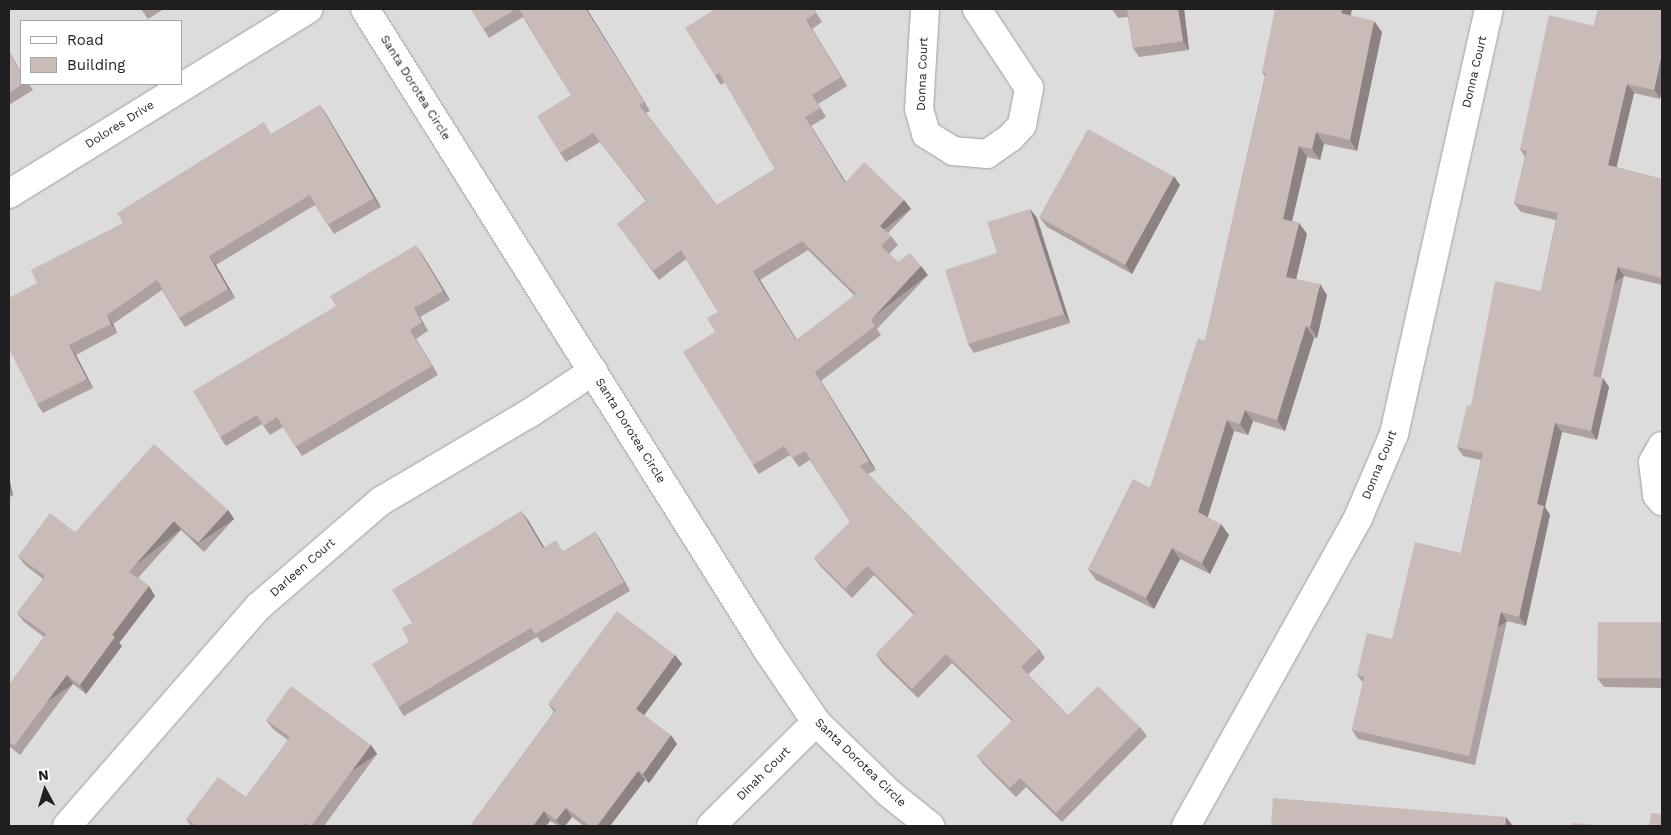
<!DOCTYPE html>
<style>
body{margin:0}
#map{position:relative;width:1671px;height:835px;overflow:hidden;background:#f0eae5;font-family:"Work Sans",sans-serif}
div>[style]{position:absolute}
.residential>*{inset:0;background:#dddcdd}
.roads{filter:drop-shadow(0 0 1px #a0a0a0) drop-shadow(0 0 1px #a0a0a0)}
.minor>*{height:28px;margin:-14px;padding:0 14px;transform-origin:14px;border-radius:14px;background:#fff}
.wall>*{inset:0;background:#aca19e}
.shaded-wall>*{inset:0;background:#8c8381;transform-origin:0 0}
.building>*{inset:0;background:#c8bbb8;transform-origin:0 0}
span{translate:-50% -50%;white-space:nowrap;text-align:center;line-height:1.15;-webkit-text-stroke:4px #fff;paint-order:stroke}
.street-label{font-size:12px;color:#1f1f1f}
.frame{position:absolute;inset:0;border:10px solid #1f1f1f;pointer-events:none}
.legend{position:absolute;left:20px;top:20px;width:162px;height:65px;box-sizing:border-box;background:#fff;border:1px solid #a5a5a5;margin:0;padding:6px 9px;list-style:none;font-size:15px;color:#1f1f1f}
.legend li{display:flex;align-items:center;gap:10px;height:25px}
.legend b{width:25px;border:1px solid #a5a5a5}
.north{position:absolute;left:20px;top:765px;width:50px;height:50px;-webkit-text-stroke:4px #fff;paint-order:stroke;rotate:354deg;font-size:14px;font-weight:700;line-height:20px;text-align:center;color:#1f1f1f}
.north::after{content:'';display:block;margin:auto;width:18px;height:22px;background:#1f1f1f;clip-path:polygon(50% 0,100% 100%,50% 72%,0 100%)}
</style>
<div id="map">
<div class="residential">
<i style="clip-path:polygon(evenodd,9px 9px,1662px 9px,1662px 826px,9px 826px,9px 9px,21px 21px,181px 21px,181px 84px,21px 84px,21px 21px)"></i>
</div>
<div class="roads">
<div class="minor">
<i style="left:365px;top:9px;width:758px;rotate:57.88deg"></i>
<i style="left:768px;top:651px;width:86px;rotate:55.9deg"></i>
<i style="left:816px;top:722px;width:102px;rotate:44.2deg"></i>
<i style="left:889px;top:793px;width:53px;rotate:38.8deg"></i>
<i style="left:925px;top:9px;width:100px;rotate:93.4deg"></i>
<i style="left:919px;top:109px;width:26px;rotate:74deg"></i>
<i style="left:926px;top:134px;width:32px;rotate:32deg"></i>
<i style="left:953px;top:151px;width:34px;rotate:5deg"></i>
<i style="left:987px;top:154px;width:29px;rotate:-35deg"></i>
<i style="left:1011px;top:137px;width:16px;rotate:-47deg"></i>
<i style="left:1022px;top:125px;width:38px;rotate:-79deg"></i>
<i style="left:1029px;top:88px;width:95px;rotate:-123.4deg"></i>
<i style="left:9px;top:194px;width:352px;rotate:-31.7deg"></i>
<i style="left:1662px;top:446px;width:18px;rotate:119deg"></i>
<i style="left:1653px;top:462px;width:33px;rotate:83deg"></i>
<i style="left:1657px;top:495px;width:8px;rotate:50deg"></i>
<i style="left:67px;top:826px;width:291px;rotate:-48.9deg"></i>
<i style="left:258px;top:607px;width:162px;rotate:-40.8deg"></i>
<i style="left:381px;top:501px;width:173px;rotate:-30.6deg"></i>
<i style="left:530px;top:413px;width:76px;rotate:-33.7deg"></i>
<i style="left:711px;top:826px;width:148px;rotate:-44.7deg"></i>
<i style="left:1186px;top:826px;width:353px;rotate:-60.8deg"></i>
<i style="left:1358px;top:518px;width:91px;rotate:-66.8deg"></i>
<i style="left:1394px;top:434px;width:435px;rotate:-77.4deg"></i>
</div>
</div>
<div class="wall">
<i style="clip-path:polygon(141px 9px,164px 9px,148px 19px)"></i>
<i style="clip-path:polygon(evenodd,471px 9px,587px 9px,650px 111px,646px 113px,717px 205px,775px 169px,725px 82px,721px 85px,715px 76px,712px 11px,711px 9px,814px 9px,822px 22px,812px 29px,847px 86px,818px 104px,826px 117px,811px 126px,846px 182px,904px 200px,911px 209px,888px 233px,891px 236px,898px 245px,889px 254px,898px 262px,928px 275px,877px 329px,881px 335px,821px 381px,876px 470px,868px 474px,1039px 649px,1045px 658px,1028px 675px,1068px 715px,1140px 727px,1147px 736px,1062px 822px,1026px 787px,1016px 797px,984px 765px,977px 756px,1012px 721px,952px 663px,918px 698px,882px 663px,876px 654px,914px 615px,874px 575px,852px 598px,821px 567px,814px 558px,850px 522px,810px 460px,799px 467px,790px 455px,759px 474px,753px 465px,715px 332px,718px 312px,686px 259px,659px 280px,624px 233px,617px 224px,646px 201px,600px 142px,566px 162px,560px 153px,571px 95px,523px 17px,489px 38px,471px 9px,808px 250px,855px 296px,797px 340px,760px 280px,808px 250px)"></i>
<i style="clip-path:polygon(1112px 9px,1184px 9px,1189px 50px,1139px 57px,1133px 48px,1128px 17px,1118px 18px)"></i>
<i style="clip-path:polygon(1598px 9px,1660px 99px,1634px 93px,1616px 167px,1662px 179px,1662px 285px,1624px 276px,1601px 377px,1609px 387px,1597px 440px,1562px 432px,1545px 507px,1550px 515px,1526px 626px,1507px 621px,1475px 765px,1358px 739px,1352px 730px,1363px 683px,1357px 675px,1392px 639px,1461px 553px,1481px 460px,1463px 456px,1457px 447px,1471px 406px,1541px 291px,1556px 220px,1521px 212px,1514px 203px,1525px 157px,1520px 149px,1594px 26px)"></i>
<i style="clip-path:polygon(1351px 15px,1382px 32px,1357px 151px,1324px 144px,1320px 160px,1307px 157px,1292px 221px,1299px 223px,1307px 234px,1296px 279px,1327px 295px,1317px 338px,1314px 338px,1285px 431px,1253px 421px,1248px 435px,1234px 431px,1207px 517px,1229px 535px,1210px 574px,1180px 559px,1154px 609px,1096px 580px,1088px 569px,1150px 488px,1205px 341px,1265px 76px,1262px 72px)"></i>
<i style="clip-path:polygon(9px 51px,21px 72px,21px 84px,29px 84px,33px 90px,9px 105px)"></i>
<i style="clip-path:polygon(320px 105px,326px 114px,381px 207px,334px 234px,315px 205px,216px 265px,235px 298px,185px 327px,179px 318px,162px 290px,113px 324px,117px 333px,76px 355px,93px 388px,43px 413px,37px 404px,37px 283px,123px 223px)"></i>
<i style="clip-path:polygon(1180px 185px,1132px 274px,1047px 227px,1040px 218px)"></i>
<i style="clip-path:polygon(1030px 209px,1037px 218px,1070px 323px,974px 353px,968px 344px,997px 253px)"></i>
<i style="clip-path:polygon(422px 254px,450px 300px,420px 317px,428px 331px,416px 339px,438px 375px,302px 456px,283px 427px,270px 435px,262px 424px,226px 446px,220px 437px,336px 306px)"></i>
<i style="clip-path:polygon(9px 477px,13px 496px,9px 497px)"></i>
<i style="clip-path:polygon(228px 510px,234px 519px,204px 552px,181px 530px,138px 578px,149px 586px,155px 596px,119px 643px,122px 646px,86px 694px,73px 684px,20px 755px,9px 746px,9px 685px,44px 637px,24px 622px,17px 613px,43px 579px,25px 565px,18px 556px,75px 532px)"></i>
<i style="clip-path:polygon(521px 511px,544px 547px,564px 551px,595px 532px,601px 541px,630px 591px,542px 643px,537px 637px,404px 716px,398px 707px,412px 623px)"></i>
<i style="clip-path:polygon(1662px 600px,1662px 688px,1604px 687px,1597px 678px,1661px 622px)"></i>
<i style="clip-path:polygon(675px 655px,682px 664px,644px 715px,677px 744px,649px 783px,645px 780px,610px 826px,584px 826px,572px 817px,565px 826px,559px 826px,550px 821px,546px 826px,470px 826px,554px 712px,548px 704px)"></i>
<i style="clip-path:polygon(266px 720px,371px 745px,377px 754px,324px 826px,191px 826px,186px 819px,246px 797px,288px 740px,273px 729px)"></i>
</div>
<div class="shaded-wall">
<i style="clip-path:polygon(586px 9px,587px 9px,650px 111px,644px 102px)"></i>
<i style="clip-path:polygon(1178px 9px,1184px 9px,1189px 50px,1183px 41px)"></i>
<i style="clip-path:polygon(1342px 9px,1352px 9px,1349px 24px,1341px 13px)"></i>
<i style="clip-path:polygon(806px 20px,812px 29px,847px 86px,841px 77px)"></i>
<i style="clip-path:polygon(1374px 21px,1382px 32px,1357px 151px,1350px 140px)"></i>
<i style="clip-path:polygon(1662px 52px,1662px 90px,1660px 99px,1654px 90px)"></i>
<i style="clip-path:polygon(1627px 84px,1634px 93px,1615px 174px,1608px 165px)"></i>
<i style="clip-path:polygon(320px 105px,326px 114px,381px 207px,374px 198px)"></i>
<i style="clip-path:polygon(805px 117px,811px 126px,851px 192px,845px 183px)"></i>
<i style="clip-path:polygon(1316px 132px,1324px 144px,1320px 160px,1312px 149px)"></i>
<i style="clip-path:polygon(1299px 146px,1307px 157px,1290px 230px,1283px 219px)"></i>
<i style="clip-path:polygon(1174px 176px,1180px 185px,1132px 274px,1125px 265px)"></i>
<i style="left:904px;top:200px;width:11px;height:35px;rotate:52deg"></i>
<i style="clip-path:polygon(1030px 209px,1037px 218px,1070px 323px,1064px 314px)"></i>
<i style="clip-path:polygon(1299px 223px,1307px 234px,1294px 288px,1286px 277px)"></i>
<i style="clip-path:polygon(416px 245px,422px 254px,450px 300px,443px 291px)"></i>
<i style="clip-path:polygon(209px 256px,216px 265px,235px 298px,228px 289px)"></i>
<i style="left:921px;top:266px;width:11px;height:74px;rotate:52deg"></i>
<i style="left:1618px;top:267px;width:11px;height:112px;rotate:56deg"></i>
<i style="clip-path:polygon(753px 271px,760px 280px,802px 349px,796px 340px)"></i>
<i style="clip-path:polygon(1320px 284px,1327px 295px,1317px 338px,1310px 327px)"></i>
<i style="clip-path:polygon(414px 308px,420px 317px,428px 331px,422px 322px)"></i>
<i style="clip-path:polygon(107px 315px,113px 324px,117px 333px,111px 324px)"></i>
<i style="clip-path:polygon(1306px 326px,1314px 338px,1285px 431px,1277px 420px)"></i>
<i style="clip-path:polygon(410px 330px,416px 339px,438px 375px,432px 366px)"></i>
<i style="clip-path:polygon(69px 345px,76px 355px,93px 388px,87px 379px)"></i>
<i style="clip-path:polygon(815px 372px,821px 381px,876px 470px,869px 461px)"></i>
<i style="clip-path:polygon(1603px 378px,1609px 387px,1597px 440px,1591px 431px)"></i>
<i style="clip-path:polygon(1245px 410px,1253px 421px,1248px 435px,1240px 424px)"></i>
<i style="clip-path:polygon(1227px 420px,1234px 431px,1206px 523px,1198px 512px)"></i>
<i style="clip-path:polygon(1555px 423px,1562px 432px,1545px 507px,1550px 515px,1526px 626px,1519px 617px,1537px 504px)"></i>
<i style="clip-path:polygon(9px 477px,13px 496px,9px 490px)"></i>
<i style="left:228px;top:510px;width:11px;height:45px;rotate:56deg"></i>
<i style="clip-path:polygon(521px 511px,528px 520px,550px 557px,543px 548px)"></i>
<i style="left:174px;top:521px;width:11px;height:68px;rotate:52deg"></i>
<i style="clip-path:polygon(1221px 524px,1229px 535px,1210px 574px,1202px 563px)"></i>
<i style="clip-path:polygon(595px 532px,601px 541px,630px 591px,624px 582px)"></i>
<i style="clip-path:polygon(1172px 548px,1180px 559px,1154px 609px,1146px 598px)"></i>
<i style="clip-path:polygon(149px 586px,155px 596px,119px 643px,122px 646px,86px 694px,80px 685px,112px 635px)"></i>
<i style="left:1501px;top:612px;width:11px;height:148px;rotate:56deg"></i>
<i style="clip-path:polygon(675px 655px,682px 664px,642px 718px,636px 709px)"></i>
<i style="left:67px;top:675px;width:11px;height:89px;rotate:56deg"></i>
<i style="clip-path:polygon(671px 735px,677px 744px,649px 783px,643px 774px)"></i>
<i style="left:371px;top:745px;width:11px;height:101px;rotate:56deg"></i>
<i style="clip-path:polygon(638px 771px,645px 780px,610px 826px,597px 826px)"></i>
<i style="clip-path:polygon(566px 808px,572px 817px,565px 826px,561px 826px,556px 820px)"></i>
<i style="clip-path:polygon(544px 811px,550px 821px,546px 826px,533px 826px)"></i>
<i style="clip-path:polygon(1506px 817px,1513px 826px,1505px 826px)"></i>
</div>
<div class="building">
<i style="clip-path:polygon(471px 9px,516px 9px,483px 29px)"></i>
<i style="clip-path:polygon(evenodd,519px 9px,586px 9px,644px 102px,639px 105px,717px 205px,775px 169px,719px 73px,715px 76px,685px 28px,712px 11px,711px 9px,813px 9px,816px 13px,806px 20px,841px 77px,812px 95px,820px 108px,805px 117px,845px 183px,864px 162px,904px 200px,880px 226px,891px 236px,881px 246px,898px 262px,910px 253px,921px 266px,871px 320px,875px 326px,815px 372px,869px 461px,860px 466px,1039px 649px,1021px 667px,1068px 715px,1098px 686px,1140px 727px,1056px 813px,1020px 778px,1010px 788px,977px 756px,1013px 720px,946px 654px,912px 689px,876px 654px,915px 613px,867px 566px,845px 589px,814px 558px,850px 522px,805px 451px,792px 458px,784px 446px,753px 465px,683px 352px,715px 332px,707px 318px,718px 312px,681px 250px,653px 271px,617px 224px,647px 201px,593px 133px,560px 153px,537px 116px,571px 95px,519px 9px,802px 241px,856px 294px,796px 340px,753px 271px,802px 241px)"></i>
<i style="clip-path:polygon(1127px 9px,1178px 9px,1183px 41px,1133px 48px)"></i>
<i style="clip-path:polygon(1275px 9px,1342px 9px,1341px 13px,1374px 21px,1350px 140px,1316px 132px,1312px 149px,1299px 146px,1283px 219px,1299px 223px,1286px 277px,1320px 284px,1310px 327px,1306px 326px,1277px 420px,1245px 410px,1240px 424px,1227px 420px,1198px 512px,1221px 524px,1202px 563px,1172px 548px,1146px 598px,1088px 569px,1133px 479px,1150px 488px,1198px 338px,1205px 341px,1266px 73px,1262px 72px)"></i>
<i style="clip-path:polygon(1598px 9px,1662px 9px,1662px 52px,1654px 90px,1627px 84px,1608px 165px,1662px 179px,1662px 278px,1618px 267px,1593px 376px,1603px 378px,1591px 431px,1555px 423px,1537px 504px,1544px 506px,1519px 617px,1501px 612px,1469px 756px,1352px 730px,1364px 677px,1357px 675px,1367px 633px,1392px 639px,1415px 542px,1461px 553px,1483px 453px,1457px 447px,1467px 405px,1471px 406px,1495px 281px,1541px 291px,1558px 213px,1514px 203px,1527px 151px,1520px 149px,1549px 15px,1594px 26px)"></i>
<i style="clip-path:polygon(9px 53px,21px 73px,21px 84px,23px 84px,9px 93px)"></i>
<i style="clip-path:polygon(320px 105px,374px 198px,327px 225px,310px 195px,209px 256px,228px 289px,179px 318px,157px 280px,107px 315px,111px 324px,69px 345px,87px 379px,37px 404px,9px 349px,9px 298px,37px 283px,31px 270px,123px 223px,117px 213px,225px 146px,264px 122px,271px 134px)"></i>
<i style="left:1088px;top:129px;width:98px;height:101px;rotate:29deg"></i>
<i style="clip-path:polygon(1030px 209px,1064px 314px,968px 344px,945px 270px,997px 253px,987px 222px)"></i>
<i style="clip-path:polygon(416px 245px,443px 291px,414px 308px,422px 322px,410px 330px,432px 366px,295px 447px,277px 417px,263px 426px,257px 415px,220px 437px,193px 391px,336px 306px,330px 296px)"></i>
<i style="clip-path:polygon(154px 444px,228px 510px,198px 543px,174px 521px,129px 572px,149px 586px,112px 635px,115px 637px,80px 685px,67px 675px,14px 746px,9px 742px,9px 685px,46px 634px,17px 613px,45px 576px,18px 556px,50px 513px,75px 532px)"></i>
<i style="clip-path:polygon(521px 511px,543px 548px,556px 540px,563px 552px,595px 532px,624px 582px,535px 634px,531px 628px,398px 707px,372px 664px,409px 642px,402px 628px,412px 623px,392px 590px)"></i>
<i style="clip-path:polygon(1661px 600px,1662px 600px,1662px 678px,1597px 678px,1598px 622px,1661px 622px)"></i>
<i style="clip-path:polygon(617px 611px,675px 655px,636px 709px,671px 735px,643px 774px,638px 771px,597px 826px,590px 826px,566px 808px,556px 820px,544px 811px,533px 826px,470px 826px,556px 710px,548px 704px)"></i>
<i style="clip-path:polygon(291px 686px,371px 745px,311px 826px,305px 823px,303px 826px,196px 826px,186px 819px,218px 777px,246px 797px,290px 737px,266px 720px)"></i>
<i style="clip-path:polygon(1273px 798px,1506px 817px,1505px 826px,1271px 826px)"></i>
<i style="clip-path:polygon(1651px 813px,1662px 814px,1662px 826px,1649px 826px)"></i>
<i style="clip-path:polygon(1572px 823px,1612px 826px,1572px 826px)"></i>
</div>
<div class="street-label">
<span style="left:1475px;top:72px;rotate:-77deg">Donna Court</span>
<span style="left:923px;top:74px;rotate:-88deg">Donna Court</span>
<span style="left:415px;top:88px;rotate:58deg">Santa Dorotea Circle</span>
<span style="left:120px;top:125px;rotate:-32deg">Dolores Drive</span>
<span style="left:630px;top:431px;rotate:58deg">Santa Dorotea Circle</span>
<span style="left:1380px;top:465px;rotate:-68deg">Donna Court</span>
<span style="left:303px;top:568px;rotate:-41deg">Darleen Court</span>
<span style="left:860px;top:763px;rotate:44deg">Santa Dorotea Circle</span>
<span style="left:764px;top:774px;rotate:-45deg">Dinah Court</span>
</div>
<div class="frame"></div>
<ul class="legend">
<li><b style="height:6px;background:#fff"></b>Road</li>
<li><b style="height:14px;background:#c8bbb8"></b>Building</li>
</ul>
<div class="north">N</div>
</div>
